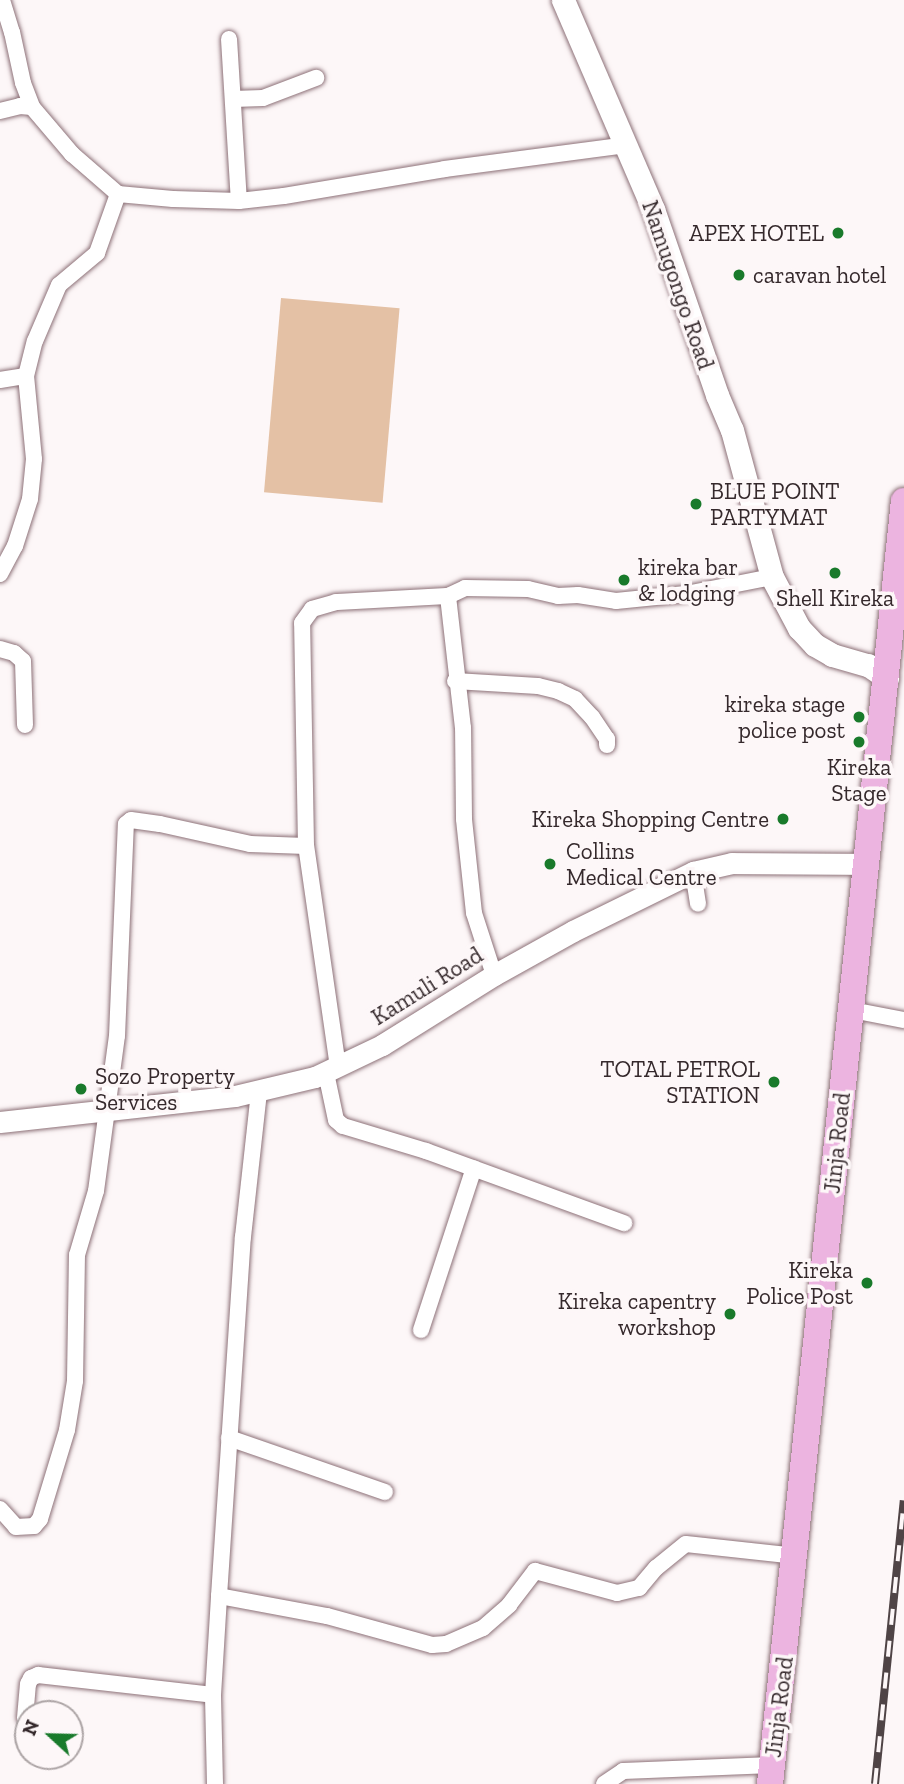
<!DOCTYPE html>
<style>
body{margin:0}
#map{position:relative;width:904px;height:1784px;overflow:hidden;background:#fdf7f8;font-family:"Zilla Slab",serif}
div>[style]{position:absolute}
.green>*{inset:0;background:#e4c1a5;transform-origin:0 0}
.roads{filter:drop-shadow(0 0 2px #8d7178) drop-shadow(0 0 2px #8d7178)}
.minor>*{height:16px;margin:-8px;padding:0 8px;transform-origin:8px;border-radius:8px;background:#fff}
.tertiary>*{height:21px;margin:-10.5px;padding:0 10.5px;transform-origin:10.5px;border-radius:10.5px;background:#fff}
.secondary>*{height:23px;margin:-11.5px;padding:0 11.5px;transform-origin:11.5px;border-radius:11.5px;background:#fff}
.trunk>*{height:26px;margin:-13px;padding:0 13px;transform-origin:13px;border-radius:13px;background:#ecb4e0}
.rail>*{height:8px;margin-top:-4px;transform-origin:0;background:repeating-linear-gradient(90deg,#fdf7f8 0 16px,#4f4446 0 32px);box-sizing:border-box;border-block:2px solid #4f4446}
.dots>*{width:19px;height:19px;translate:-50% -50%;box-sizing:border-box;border:4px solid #fdf7f8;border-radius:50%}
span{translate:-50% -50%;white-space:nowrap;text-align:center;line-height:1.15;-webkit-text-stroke:7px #fdf7f8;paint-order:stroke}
.poi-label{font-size:23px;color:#35292c}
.right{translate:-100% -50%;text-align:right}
.left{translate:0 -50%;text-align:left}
.street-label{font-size:23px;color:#35292c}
.north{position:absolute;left:14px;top:1700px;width:70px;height:70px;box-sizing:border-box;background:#fdf7f8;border:2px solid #ada5a6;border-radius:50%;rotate:292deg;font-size:19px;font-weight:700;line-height:28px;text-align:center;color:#35292c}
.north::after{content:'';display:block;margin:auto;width:24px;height:32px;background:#197a2b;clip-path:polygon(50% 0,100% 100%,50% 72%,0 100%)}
</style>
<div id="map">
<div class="green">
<i style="left:281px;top:298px;width:119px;height:195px;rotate:5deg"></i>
</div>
<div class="roads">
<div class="minor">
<i style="left:2px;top:0;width:34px;rotate:73deg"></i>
<i style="left:12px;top:32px;width:52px;rotate:77.8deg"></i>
<i style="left:23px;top:83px;width:26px;rotate:69deg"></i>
<i style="left:229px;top:39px;width:162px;rotate:86.5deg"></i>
<i style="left:233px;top:99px;width:30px;rotate:-2deg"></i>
<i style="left:263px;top:98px;width:57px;rotate:-20.7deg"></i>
<i style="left:0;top:111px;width:21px;rotate:-14deg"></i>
<i style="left:20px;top:106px;width:12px;rotate:5deg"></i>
<i style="left:32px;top:107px;width:62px;rotate:49.6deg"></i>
<i style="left:72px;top:154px;width:61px;rotate:41deg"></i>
<i style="left:118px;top:194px;width:55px;rotate:5.2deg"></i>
<i style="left:173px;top:199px;width:66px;rotate:1.7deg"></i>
<i style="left:239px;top:201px;width:45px;rotate:-6.3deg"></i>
<i style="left:284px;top:196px;width:163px;rotate:-9.5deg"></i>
<i style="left:445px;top:169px;width:184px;rotate:-7.5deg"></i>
<i style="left:0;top:380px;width:26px;rotate:-9deg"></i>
<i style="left:0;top:574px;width:32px;rotate:-62deg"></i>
<i style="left:15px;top:546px;width:49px;rotate:-72.3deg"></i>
<i style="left:30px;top:499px;width:40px;rotate:-84.3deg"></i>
<i style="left:34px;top:459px;width:83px;rotate:-95.5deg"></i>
<i style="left:26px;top:376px;width:36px;rotate:-76deg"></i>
<i style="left:35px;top:341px;width:61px;rotate:-66.8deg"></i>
<i style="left:59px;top:285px;width:50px;rotate:-40.1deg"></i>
<i style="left:97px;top:253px;width:63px;rotate:-70.4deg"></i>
<i style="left:0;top:649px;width:15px;rotate:16deg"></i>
<i style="left:14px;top:653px;width:12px;rotate:42deg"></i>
<i style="left:23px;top:661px;width:64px;rotate:88.2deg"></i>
<i style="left:455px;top:681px;width:83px;rotate:3.4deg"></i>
<i style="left:538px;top:686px;width:21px;rotate:14deg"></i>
<i style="left:558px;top:691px;width:19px;rotate:25deg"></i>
<i style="left:575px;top:699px;width:25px;rotate:47deg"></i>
<i style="left:592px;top:717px;width:27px;rotate:56deg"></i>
<i style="left:607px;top:739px;width:6px;rotate:90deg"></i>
<i style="left:693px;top:872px;width:32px;rotate:81deg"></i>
<i style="left:494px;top:975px;width:65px;rotate:-107.9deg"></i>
<i style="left:474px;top:913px;width:95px;rotate:-96.1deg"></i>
<i style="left:464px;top:819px;width:91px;rotate:-90.6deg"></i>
<i style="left:463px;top:728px;width:133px;rotate:-96.5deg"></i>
<i style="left:448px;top:596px;width:19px;rotate:-25deg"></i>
<i style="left:465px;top:588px;width:63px;rotate:0.9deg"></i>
<i style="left:528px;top:589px;width:31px;rotate:13deg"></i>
<i style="left:558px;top:596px;width:20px;rotate:-3deg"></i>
<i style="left:578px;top:595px;width:38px;rotate:9deg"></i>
<i style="left:616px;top:601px;width:70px;rotate:-5.7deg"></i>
<i style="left:686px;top:594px;width:88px;rotate:-11.2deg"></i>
<i style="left:852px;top:1010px;width:53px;rotate:10.9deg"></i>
<i style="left:338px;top:1067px;width:223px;rotate:-98.2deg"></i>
<i style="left:306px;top:846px;width:223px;rotate:-91deg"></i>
<i style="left:302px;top:623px;width:17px;rotate:-54deg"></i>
<i style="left:312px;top:609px;width:25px;rotate:-16deg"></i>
<i style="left:336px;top:602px;width:112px;rotate:-3.1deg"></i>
<i style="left:326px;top:1073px;width:48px;rotate:78deg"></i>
<i style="left:336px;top:1120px;width:9px;rotate:41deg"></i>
<i style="left:343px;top:1126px;width:87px;rotate:16.8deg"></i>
<i style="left:426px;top:1151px;width:211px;rotate:20deg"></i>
<i style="left:421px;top:1330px;width:170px;rotate:-71.9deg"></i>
<i style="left:229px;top:1438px;width:165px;rotate:19.1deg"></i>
<i style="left:0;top:1509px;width:24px;rotate:48deg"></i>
<i style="left:16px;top:1527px;width:18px;rotate:-3deg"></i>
<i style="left:34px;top:1526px;width:9px;rotate:-49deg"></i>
<i style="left:40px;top:1519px;width:93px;rotate:-73.1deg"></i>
<i style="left:67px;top:1430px;width:50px;rotate:-80.7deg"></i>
<i style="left:75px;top:1381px;width:126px;rotate:-89.1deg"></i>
<i style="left:77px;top:1255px;width:67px;rotate:-73.5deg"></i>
<i style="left:96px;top:1191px;width:156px;rotate:-82.3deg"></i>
<i style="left:117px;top:1036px;width:212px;rotate:-87.6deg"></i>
<i style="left:126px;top:824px;width:6px;rotate:-39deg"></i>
<i style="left:131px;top:820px;width:29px;rotate:8deg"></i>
<i style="left:160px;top:824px;width:92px;rotate:12.5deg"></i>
<i style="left:250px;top:844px;width:56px;rotate:2deg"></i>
<i style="left:219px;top:1596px;width:110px;rotate:10.5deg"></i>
<i style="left:327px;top:1616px;width:109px;rotate:15.4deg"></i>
<i style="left:432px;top:1645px;width:14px;rotate:-4deg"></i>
<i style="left:446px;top:1644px;width:40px;rotate:-23.4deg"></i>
<i style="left:483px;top:1628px;width:35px;rotate:-41deg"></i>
<i style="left:509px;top:1605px;width:43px;rotate:-52.6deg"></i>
<i style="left:535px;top:1571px;width:85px;rotate:15deg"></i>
<i style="left:617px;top:1593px;width:23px;rotate:-13deg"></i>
<i style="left:639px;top:1588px;width:26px;rotate:-50deg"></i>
<i style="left:656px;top:1568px;width:38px;rotate:-39deg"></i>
<i style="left:686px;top:1544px;width:111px;rotate:6.2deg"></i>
<i style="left:25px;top:1718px;width:34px;rotate:-85deg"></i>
<i style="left:28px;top:1684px;width:7px;rotate:-63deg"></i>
<i style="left:31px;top:1678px;width:8px;rotate:-23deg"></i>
<i style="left:38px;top:1675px;width:176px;rotate:6.5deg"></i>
<i style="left:215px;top:1784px;width:89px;rotate:-91.3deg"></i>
<i style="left:213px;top:1695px;width:99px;rotate:-86.5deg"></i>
<i style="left:219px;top:1596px;width:360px;rotate:-86.2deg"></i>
<i style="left:243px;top:1237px;width:146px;rotate:-83.7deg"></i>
<i style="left:604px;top:1784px;width:23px;rotate:-34deg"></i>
<i style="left:623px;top:1771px;width:149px;rotate:-2.3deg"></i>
</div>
<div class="tertiary">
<i style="left:0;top:1122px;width:236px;rotate:-6.3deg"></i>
<i style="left:235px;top:1096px;width:82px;rotate:-13.4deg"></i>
<i style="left:315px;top:1077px;width:74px;rotate:-25.5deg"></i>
<i style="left:382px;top:1045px;width:132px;rotate:-32deg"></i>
<i style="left:494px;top:975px;width:90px;rotate:-29.1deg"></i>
<i style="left:573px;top:931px;width:134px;rotate:-26.2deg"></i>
<i style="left:693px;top:872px;width:40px;rotate:-13deg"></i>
<i style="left:732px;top:863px;width:136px;rotate:0.4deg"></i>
</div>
<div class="secondary">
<i style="left:563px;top:0;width:228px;rotate:66.7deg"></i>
<i style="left:653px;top:209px;width:197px;rotate:71deg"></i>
<i style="left:717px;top:395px;width:38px;rotate:67deg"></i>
<i style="left:732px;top:430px;width:152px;rotate:74.8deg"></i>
<i style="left:772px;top:577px;width:58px;rotate:62.1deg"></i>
<i style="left:799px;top:628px;width:23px;rotate:47deg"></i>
<i style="left:815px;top:645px;width:20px;rotate:30deg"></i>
<i style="left:832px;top:655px;width:37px;rotate:16deg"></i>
<i style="left:868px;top:665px;width:23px;rotate:34deg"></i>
</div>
<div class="trunk">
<i style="left:770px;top:1784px;width:1290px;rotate:-84.04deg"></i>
</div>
</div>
<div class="rail">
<i style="left:875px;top:1784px;width:285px;rotate:-84.2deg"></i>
</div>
<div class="dots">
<i style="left:838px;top:233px;background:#197a2b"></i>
<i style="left:739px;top:275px;background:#197a2b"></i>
<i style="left:696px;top:504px;background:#197a2b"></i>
<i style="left:835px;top:573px;background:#197a2b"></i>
<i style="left:624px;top:580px;background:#197a2b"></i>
<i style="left:859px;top:717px;background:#197a2b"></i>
<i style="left:859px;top:742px;background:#197a2b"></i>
<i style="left:783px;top:819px;background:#197a2b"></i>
<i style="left:550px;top:864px;background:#197a2b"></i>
<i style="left:774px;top:1082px;background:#197a2b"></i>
<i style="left:81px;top:1089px;background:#197a2b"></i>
<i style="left:867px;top:1283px;background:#197a2b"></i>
<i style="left:730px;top:1314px;background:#197a2b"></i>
</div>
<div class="poi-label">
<span class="right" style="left:824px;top:233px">APEX HOTEL</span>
<span class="left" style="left:753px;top:275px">caravan hotel</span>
<span class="left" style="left:710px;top:504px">BLUE POINT<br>PARTYMAT</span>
<span class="left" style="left:638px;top:580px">kireka bar<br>&amp; lodging</span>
<span style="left:835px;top:598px">Shell Kireka</span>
<span class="right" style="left:845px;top:717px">kireka stage<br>police post</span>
<span style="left:859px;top:780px">Kireka<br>Stage</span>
<span class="right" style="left:769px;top:819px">Kireka Shopping Centre</span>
<span class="left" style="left:566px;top:864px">Collins<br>Medical Centre</span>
<span class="right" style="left:760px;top:1082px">TOTAL PETROL<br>STATION</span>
<span class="left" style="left:95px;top:1089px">Sozo Property<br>Services</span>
<span class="right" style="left:853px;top:1283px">Kireka<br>Police Post</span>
<span class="right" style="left:716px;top:1314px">Kireka capentry<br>workshop</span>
</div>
<div class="street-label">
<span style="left:678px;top:285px;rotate:71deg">Namugongo Road</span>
<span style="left:427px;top:986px;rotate:-32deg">Kamuli Road</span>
<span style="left:837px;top:1143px;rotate:-84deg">Jinja Road</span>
<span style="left:779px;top:1707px;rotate:-83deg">Jinja Road</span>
</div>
<div class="north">N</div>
</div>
